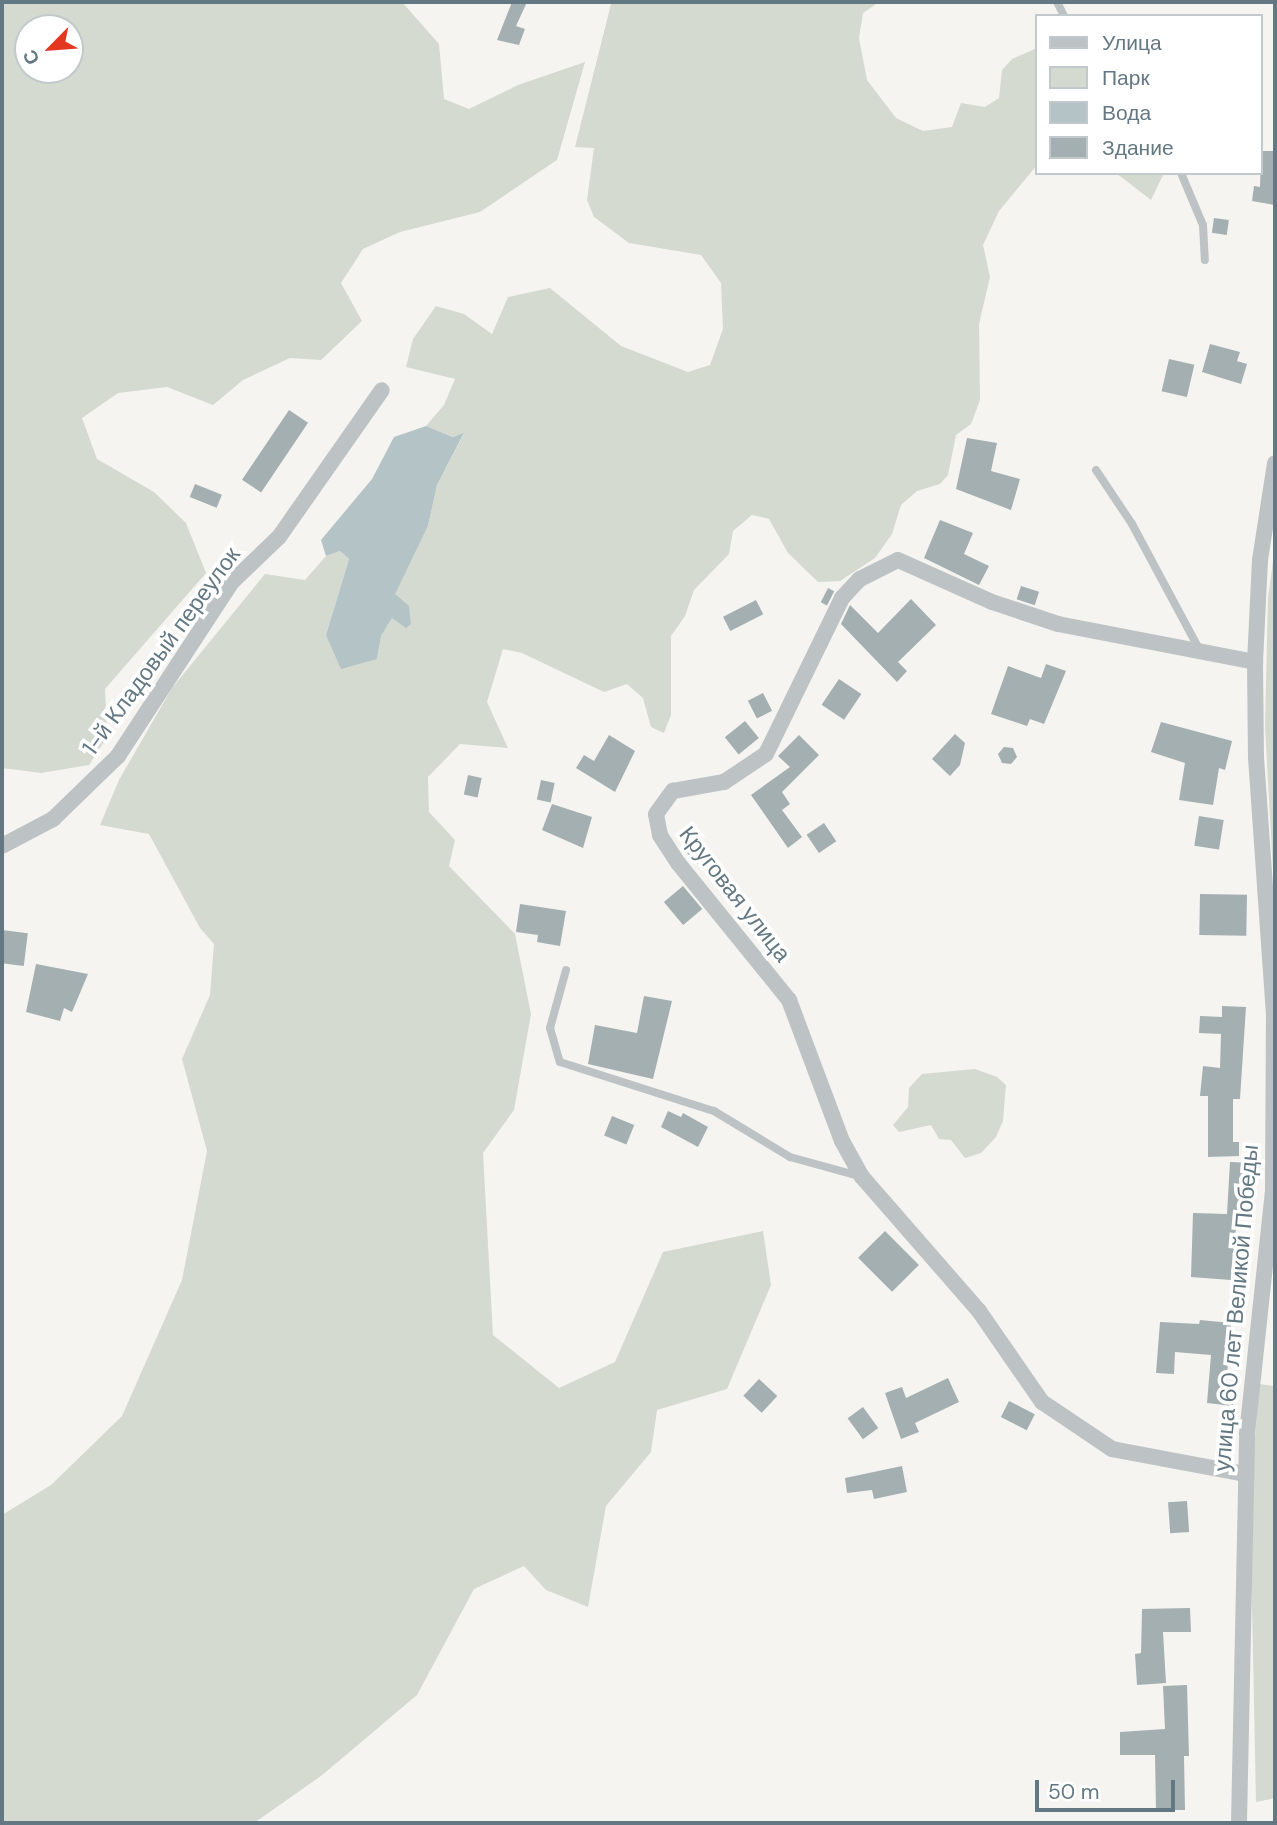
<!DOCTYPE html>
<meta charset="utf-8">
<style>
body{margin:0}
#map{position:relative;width:1277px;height:1825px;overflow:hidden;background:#f5f4f0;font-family:"DM Sans",sans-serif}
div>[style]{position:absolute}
.green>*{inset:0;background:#d4dad0}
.water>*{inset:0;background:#b4c3c5}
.building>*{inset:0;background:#a4afb2;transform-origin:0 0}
.service>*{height:8px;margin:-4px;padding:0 4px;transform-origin:4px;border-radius:4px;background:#bdc3c5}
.minor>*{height:16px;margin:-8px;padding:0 8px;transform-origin:8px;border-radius:8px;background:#bdc3c5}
span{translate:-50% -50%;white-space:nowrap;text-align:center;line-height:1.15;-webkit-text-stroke:7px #fff;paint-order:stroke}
.street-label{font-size:23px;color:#637882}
.frame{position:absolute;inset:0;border:4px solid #637882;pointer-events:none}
.legend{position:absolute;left:1035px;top:14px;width:228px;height:161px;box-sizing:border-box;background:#fff;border:2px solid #c1c9cd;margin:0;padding:9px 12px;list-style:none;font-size:21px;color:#637882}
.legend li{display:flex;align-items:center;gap:14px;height:35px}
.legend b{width:35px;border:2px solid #c1c9cd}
.north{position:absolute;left:14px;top:14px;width:70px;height:70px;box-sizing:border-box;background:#fff;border:2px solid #c1c9cd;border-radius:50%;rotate:245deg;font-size:19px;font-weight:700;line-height:28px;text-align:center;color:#637882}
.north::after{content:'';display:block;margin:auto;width:24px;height:32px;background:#e33722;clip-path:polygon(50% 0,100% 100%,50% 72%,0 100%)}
.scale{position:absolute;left:1035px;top:1780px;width:140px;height:32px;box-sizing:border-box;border:4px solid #637882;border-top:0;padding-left:9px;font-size:21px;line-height:24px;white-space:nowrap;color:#637882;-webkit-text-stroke:5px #fff;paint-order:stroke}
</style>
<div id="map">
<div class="green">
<i style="clip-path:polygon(evenodd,2px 2px,402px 2px,439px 44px,444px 99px,469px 109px,518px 85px,585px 62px,557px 160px,480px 212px,400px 232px,363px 249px,341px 283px,362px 321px,321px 360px,290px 358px,243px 380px,213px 405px,167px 387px,118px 393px,82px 418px,97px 459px,154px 492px,186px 523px,206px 573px,105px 689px,107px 737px,89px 765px,41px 773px,2px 768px,2px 2px,70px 28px,70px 70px,28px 70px,28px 28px,70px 28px)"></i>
<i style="clip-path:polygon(617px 2px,879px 2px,863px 13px,859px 38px,867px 80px,896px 118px,923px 131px,952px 127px,961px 103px,985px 107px,999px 98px,1002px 70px,1012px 59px,1037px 48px,1037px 165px,999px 211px,983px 245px,990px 277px,979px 324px,980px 400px,971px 424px,956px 435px,948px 475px,940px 484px,917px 491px,901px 505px,892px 534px,875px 558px,840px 581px,818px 582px,788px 553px,769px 519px,752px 515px,733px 531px,729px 554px,694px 590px,685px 616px,671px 636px,671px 715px,664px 733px,651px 727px,643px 698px,627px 684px,604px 692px,522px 653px,503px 649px,487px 702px,508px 748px,460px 744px,428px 777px,429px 812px,455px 840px,449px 866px,515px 934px,531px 1014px,514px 1110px,483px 1153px,493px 1335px,559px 1388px,615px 1362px,663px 1252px,763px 1231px,771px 1285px,727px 1389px,657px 1410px,651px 1452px,606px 1506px,588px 1607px,546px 1590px,524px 1566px,474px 1589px,417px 1695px,321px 1776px,254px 1823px,2px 1823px,2px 1515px,51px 1485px,122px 1416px,182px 1280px,207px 1151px,182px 1059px,210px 995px,214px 944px,200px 928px,149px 834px,100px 825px,119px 780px,172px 688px,265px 574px,305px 580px,326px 556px,340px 551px,349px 559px,326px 635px,377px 659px,381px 636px,392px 618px,394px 594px,428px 526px,437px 485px,464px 434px,454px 437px,426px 426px,444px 405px,455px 379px,406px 367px,413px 339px,436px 306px,464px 314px,492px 334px,508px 297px,550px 288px,621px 346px,688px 372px,710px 365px,723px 329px,721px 283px,701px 255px,629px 243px,594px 217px,587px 200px,594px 148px,575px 147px,611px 4px)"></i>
<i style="clip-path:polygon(1116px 173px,1164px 173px,1151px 200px)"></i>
<i style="clip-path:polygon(1275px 547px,1275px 908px,1265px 726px,1268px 598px)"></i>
<i style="clip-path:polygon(975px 1069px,997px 1077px,1006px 1085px,1003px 1121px,996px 1137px,981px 1153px,965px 1158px,951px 1140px,939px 1139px,931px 1125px,899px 1132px,893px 1125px,908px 1107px,909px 1088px,922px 1074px)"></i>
<i style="clip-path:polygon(1259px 1384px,1275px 1386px,1275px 1798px,1256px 1802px,1250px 1508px)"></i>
</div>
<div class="water">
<i style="clip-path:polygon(426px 426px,453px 437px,464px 433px,437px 485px,428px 526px,395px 594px,409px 606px,411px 624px,406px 628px,392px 618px,381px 636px,377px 659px,341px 669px,326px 635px,349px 559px,340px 551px,326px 556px,321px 540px,372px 479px,394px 437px)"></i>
</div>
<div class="building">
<i style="clip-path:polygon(512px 2px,527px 2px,516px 26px,525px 29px,519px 45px,497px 40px)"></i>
<i style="clip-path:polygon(1261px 151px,1275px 151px,1275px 205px,1252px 201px,1254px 186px,1260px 187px)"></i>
<i style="left:1214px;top:218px;width:15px;height:15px;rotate:8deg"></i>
<i style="clip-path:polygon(1210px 344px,1240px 352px,1237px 361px,1247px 364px,1241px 384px,1202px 372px)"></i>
<i style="left:1169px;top:359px;width:26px;height:33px;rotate:13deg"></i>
<i style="left:289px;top:410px;width:23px;height:84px;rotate:34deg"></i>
<i style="clip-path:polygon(967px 438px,997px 443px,991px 471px,1020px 479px,1011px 510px,956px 489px)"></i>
<i style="left:195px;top:484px;width:29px;height:14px;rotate:22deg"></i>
<i style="clip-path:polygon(940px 520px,973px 533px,964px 554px,989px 566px,979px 585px,924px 558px)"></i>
<i style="left:1021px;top:586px;width:19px;height:14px;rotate:18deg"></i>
<i style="left:828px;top:588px;width:7px;height:16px;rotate:27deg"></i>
<i style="clip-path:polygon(911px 599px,936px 625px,898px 662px,907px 671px,897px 682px,841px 624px,850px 605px,878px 633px)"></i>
<i style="left:756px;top:600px;width:16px;height:37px;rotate:63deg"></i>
<i style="clip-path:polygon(1046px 664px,1066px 671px,1044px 724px,1030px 719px,1027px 726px,991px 714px,1008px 666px,1041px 678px)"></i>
<i style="left:839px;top:679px;width:27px;height:31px;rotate:34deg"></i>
<i style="left:763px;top:693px;width:20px;height:17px;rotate:63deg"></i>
<i style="left:745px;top:721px;width:22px;height:26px;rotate:51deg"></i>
<i style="clip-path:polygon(1161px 722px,1232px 741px,1225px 770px,1219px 768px,1213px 805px,1179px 800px,1185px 763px,1151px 752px)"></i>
<i style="clip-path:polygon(955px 734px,965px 743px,960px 765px,950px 776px,932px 759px)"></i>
<i style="clip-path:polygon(609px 735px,635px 751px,615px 792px,576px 768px,584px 755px,594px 761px)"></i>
<i style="clip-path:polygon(799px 735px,819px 755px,782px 792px,790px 804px,782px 810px,802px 837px,788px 848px,751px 795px,790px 767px,778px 756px)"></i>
<i style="clip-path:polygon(1004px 747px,1013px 748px,1017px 757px,1011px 764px,1002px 763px,998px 754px)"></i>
<i style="left:468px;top:775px;width:14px;height:20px;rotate:12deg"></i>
<i style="left:541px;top:780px;width:14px;height:20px;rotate:12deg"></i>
<i style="clip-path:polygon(552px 804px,592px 817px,583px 848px,542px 830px)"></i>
<i style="left:1199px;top:816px;width:25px;height:30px;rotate:9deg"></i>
<i style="left:824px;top:823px;width:22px;height:21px;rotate:56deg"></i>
<i style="left:699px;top:841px;width:18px;height:17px;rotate:47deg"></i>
<i style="left:683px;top:886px;width:30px;height:25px;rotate:50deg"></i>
<i style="left:1200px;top:894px;width:47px;height:41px;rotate:1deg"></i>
<i style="clip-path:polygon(520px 904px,566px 911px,560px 946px,537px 942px,538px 935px,516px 932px)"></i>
<i style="left:2px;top:930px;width:26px;height:33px;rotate:7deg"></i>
<i style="clip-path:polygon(36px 964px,88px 974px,72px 1012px,64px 1008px,60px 1021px,26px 1012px)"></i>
<i style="clip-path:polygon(644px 996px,672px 1001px,653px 1079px,588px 1064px,595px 1025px,637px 1033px)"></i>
<i style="clip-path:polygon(1222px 1006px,1246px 1007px,1240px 1099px,1233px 1099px,1233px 1142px,1239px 1142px,1239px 1156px,1208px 1157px,1208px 1096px,1200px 1096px,1203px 1066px,1220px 1068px,1221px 1034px,1199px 1033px,1200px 1016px,1222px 1017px)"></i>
<i style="clip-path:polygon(668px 1111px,681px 1117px,683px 1113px,708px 1127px,698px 1147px,661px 1127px)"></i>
<i style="left:612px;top:1116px;width:24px;height:21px;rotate:22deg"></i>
<i style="clip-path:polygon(1230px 1162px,1253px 1163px,1249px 1218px,1237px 1217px,1231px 1280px,1191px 1277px,1193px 1213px,1227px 1214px)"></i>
<i style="left:885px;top:1231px;width:48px;height:38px;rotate:45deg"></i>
<i style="clip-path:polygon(1200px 1320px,1231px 1323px,1226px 1390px,1234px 1391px,1233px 1406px,1207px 1403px,1211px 1355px,1175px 1352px,1174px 1374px,1156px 1373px,1160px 1322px,1199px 1324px)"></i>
<i style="clip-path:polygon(948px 1378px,959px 1402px,915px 1423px,919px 1432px,901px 1439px,885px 1393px,902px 1387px,906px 1398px)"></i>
<i style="left:759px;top:1379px;width:25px;height:23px;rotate:43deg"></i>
<i style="left:1009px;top:1401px;width:29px;height:18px;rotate:27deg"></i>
<i style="left:863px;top:1407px;width:26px;height:19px;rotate:54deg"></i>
<i style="clip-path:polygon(902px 1466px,907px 1492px,874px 1499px,872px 1490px,847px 1493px,845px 1478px)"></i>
<i style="left:1187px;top:1501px;width:31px;height:19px;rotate:86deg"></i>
<i style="clip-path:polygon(1190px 1608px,1191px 1632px,1163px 1632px,1166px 1683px,1137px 1685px,1135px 1654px,1141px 1653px,1142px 1609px)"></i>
<i style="clip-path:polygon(1187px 1685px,1189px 1756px,1184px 1756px,1185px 1810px,1156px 1810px,1155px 1755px,1120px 1755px,1120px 1732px,1165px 1729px,1163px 1686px)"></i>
</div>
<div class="service">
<i style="left:1057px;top:2px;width:16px;rotate:63deg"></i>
<i style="left:1181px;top:173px;width:56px;rotate:67.1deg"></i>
<i style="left:1203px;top:225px;width:35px;rotate:87deg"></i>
<i style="left:1096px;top:470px;width:65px;rotate:56.3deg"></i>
<i style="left:1132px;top:524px;width:144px;rotate:61.8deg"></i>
<i style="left:566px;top:970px;width:60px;rotate:105.4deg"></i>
<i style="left:550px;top:1028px;width:35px;rotate:74deg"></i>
<i style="left:560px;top:1062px;width:162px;rotate:17.7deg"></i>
<i style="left:714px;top:1111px;width:89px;rotate:31.2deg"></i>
<i style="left:790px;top:1157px;width:72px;rotate:15.4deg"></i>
</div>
<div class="minor">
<i style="left:2px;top:846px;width:58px;rotate:-27.9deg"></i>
<i style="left:53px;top:819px;width:91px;rotate:-44.1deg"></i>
<i style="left:118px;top:756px;width:208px;rotate:-56.8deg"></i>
<i style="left:232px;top:582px;width:65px;rotate:-43.8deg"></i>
<i style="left:279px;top:537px;width:179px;rotate:-55deg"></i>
<i style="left:1245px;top:1474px;width:135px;rotate:-169.4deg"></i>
<i style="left:1112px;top:1449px;width:84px;rotate:-146.1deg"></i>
<i style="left:1042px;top:1402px;width:111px;rotate:-124.7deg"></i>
<i style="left:979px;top:1311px;width:178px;rotate:-131.1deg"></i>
<i style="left:862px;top:1177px;width:41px;rotate:-119.1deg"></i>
<i style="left:842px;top:1141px;width:151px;rotate:-110.6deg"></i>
<i style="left:789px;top:1000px;width:176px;rotate:-129deg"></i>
<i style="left:678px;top:863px;width:33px;rotate:-123deg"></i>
<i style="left:660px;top:835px;width:21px;rotate:-101deg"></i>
<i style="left:656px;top:814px;width:29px;rotate:-54deg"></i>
<i style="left:673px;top:791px;width:52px;rotate:-10deg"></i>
<i style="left:724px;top:782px;width:50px;rotate:-33.7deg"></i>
<i style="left:766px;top:754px;width:174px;rotate:-64deg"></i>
<i style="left:842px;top:598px;width:26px;rotate:-47deg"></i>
<i style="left:860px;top:579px;width:42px;rotate:-26.6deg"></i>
<i style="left:898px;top:560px;width:103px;rotate:24.1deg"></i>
<i style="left:992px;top:602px;width:70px;rotate:18.4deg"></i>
<i style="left:1058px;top:624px;width:201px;rotate:10.9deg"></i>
<i style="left:1239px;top:1823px;width:389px;rotate:-88.8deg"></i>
<i style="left:1247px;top:1434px;width:244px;rotate:-83.9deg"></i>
<i style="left:1273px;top:1191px;width:176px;rotate:-89.7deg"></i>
<i style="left:1274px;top:1015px;width:258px;rotate:-94deg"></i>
<i style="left:1256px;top:758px;width:96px;rotate:-90.6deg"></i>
<i style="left:1255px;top:662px;width:102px;rotate:-87.2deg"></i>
<i style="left:1260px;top:560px;width:98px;rotate:-81.2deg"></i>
</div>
<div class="street-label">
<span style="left:161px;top:651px;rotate:-54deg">1-й Кладовый переулок</span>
<span style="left:735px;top:894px;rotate:52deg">Круговая улица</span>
<span style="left:1236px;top:1308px;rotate:-85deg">улица 60 лет Великой Победы</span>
</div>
<div class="frame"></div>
<ul class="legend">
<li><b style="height:9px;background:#bdc3c5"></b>Улица</li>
<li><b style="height:19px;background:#d4dad0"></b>Парк</li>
<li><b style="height:19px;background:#b4c3c5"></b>Вода</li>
<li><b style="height:19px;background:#a4afb2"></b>Здание</li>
</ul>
<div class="north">С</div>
<div class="scale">50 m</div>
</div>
